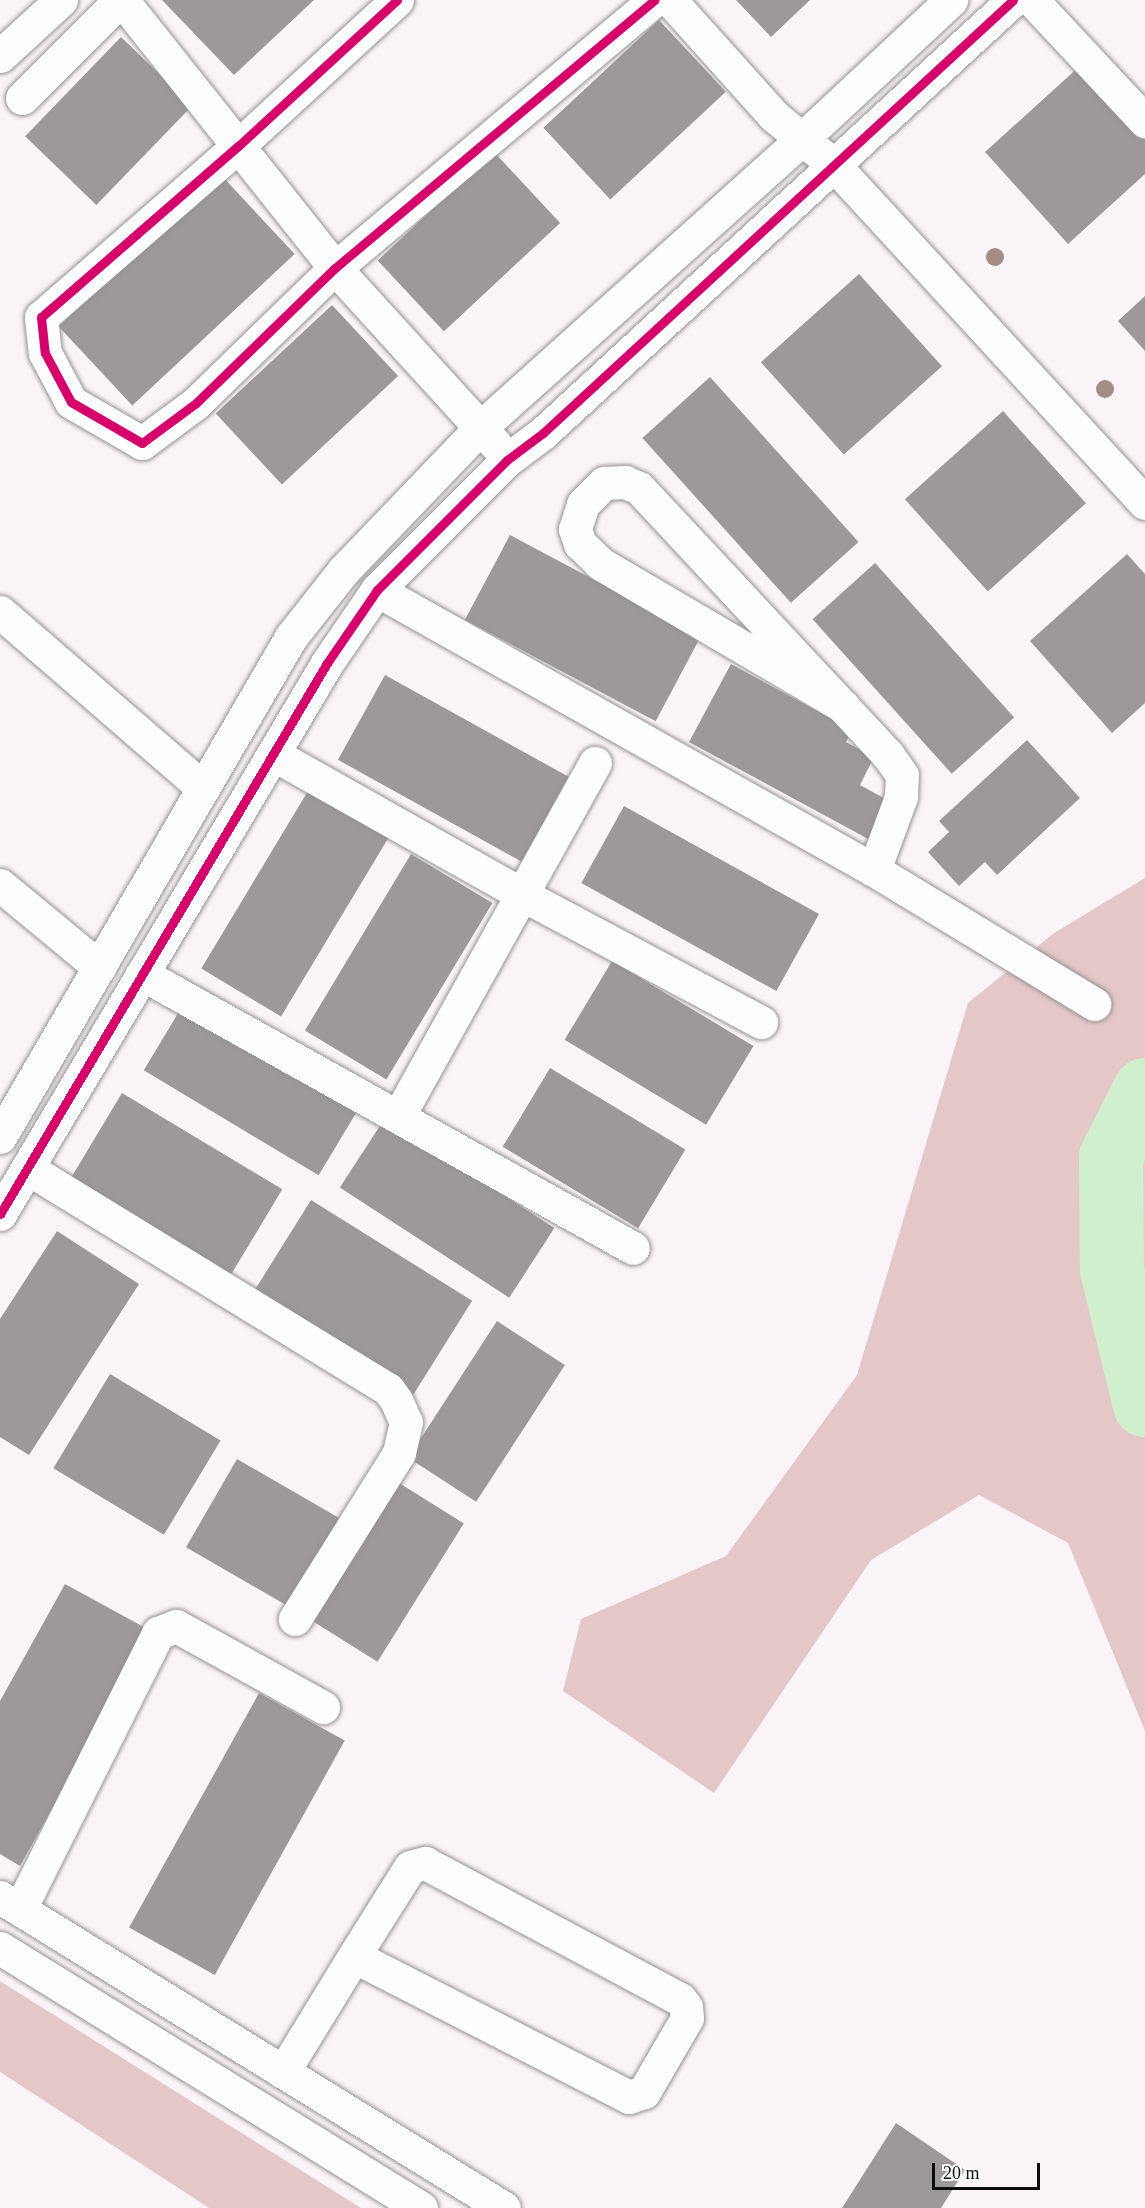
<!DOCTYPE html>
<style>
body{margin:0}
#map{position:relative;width:1145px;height:2208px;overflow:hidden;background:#faf3f7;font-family:"Times New Roman",serif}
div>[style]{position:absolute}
.forest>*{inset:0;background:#e4c8c7}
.river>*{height:64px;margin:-32px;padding:0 32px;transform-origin:32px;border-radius:32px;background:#d0f0cd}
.building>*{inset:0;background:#9d989c;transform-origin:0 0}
.roads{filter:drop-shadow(0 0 2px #949192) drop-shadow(0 0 2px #949192)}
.minor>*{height:33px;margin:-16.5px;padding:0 16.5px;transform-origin:16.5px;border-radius:16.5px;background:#fefdfe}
.cycleway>*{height:9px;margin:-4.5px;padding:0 4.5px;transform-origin:4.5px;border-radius:4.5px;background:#d6006c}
.trees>*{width:18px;height:18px;margin:-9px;border-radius:50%;background:#a38d84}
span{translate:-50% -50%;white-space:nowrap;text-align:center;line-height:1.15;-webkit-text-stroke:6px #fff;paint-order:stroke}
.scale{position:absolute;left:932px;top:2163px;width:108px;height:27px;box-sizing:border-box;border:3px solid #0d0d0d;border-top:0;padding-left:8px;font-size:18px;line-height:21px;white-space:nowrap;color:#0d0d0d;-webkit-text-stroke:4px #fff;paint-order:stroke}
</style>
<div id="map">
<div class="forest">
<i style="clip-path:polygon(1145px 878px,1145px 1731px,1068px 1543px,979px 1495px,871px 1560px,714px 1793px,563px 1691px,581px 1619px,726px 1556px,857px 1375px,968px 1003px,1054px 933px)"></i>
<i style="clip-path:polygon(0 1981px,361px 2208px,209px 2208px,0 2072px)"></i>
</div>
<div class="river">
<i style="left:1145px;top:1090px;width:75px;rotate:116.9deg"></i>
<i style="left:1111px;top:1157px;width:113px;rotate:89.5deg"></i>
<i style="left:1112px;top:1270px;width:139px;rotate:76.3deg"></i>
</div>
<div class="building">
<i style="clip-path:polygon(162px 0,314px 0,234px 75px)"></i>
<i style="clip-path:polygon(736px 0,810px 0,771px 37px)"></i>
<i style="left:659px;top:20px;width:98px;height:158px;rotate:47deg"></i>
<i style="left:121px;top:37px;width:99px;height:138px;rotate:44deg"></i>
<i style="clip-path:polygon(1082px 64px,1145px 134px,1145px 174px,1068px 244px,985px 152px)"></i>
<i style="left:494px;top:152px;width:97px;height:159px;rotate:47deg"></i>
<i style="left:221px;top:175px;width:108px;height:222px;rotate:47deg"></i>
<i style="left:859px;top:274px;width:124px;height:132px;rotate:48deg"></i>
<i style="clip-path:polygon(1145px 296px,1145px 351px,1118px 321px)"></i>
<i style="left:332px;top:305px;width:97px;height:159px;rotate:47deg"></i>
<i style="left:710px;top:377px;width:222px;height:91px;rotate:48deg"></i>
<i style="left:1003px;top:411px;width:124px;height:132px;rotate:48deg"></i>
<i style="left:510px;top:535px;width:216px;height:96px;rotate:28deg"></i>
<i style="clip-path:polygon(1127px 554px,1145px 574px,1145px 703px,1112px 733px,1030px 641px)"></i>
<i style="left:875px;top:563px;width:208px;height:84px;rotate:48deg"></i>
<i style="clip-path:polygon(731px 664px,852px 730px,846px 742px,874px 757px,860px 785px,891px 802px,870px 840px,689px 742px)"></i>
<i style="left:385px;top:675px;width:210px;height:97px;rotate:29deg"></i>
<i style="clip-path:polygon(1027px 740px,1080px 798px,997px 875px,985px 862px,959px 886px,928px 852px,949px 832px,939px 821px)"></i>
<i style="left:311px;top:786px;width:93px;height:213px;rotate:31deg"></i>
<i style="left:624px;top:806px;width:223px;height:88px;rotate:29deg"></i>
<i style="left:411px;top:854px;width:95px;height:206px;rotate:31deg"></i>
<i style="left:612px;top:961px;width:165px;height:92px;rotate:31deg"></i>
<i style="left:186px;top:1000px;width:204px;height:82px;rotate:31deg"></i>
<i style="left:550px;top:1068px;width:158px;height:92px;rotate:31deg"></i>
<i style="left:122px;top:1093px;width:187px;height:105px;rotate:31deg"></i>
<i style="left:385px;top:1118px;width:202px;height:83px;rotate:33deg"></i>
<i style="left:311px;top:1200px;width:190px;height:111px;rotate:32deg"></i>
<i style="clip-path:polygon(57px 1231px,139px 1284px,29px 1455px,0 1437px,0 1319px)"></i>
<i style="left:497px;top:1321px;width:81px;height:163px;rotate:33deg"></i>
<i style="left:110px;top:1374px;width:129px;height:110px;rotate:31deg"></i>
<i style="left:237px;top:1459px;width:118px;height:102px;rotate:30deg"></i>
<i style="left:396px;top:1481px;width:80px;height:163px;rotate:32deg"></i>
<i style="clip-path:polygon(65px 1584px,151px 1631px,20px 1866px,0 1854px,0 1701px)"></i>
<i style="left:259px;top:1693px;width:98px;height:268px;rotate:29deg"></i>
<i style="clip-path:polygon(896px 2123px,965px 2170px,941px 2208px,842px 2208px)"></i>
</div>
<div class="roads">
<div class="minor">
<i style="left:122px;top:0;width:342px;rotate:51.5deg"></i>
<i style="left:335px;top:268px;width:238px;rotate:47.7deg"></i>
<i style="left:397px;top:0;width:216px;rotate:137.4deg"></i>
<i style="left:238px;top:146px;width:261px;rotate:139deg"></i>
<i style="left:41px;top:317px;width:36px;rotate:84deg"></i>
<i style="left:45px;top:353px;width:55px;rotate:62deg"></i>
<i style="left:71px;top:402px;width:82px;rotate:30deg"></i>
<i style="left:142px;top:443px;width:67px;rotate:-36.5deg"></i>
<i style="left:196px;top:403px;width:194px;rotate:-44.2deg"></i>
<i style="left:335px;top:268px;width:417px;rotate:-40deg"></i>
<i style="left:670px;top:0;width:156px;rotate:48.1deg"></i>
<i style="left:774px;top:116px;width:77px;rotate:39.2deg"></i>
<i style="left:834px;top:165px;width:459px;rotate:47.4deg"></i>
<i style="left:1032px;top:0;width:166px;rotate:47deg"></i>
<i style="left:0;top:56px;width:83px;rotate:-42.6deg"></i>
<i style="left:22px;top:98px;width:139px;rotate:-45deg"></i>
<i style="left:377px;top:590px;width:570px;rotate:29.4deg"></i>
<i style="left:874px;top:870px;width:258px;rotate:31.3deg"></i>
<i style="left:0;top:612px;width:269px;rotate:40.9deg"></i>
<i style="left:843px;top:706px;width:281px;rotate:-149.6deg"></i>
<i style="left:601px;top:564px;width:29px;rotate:-136deg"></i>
<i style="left:580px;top:544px;width:16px;rotate:-108deg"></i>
<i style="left:575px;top:529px;width:26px;rotate:-72deg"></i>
<i style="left:583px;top:504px;width:30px;rotate:-45deg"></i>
<i style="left:604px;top:483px;width:21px;rotate:-3deg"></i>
<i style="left:625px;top:482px;width:15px;rotate:23deg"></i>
<i style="left:639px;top:488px;width:365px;rotate:47deg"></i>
<i style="left:888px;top:755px;width:24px;rotate:55deg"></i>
<i style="left:902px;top:775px;width:22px;rotate:93deg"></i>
<i style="left:901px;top:797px;width:78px;rotate:110.3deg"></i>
<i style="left:273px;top:754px;width:287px;rotate:29.4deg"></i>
<i style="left:523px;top:895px;width:270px;rotate:28.1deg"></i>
<i style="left:0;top:885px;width:129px;rotate:39.6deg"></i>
<i style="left:142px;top:974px;width:562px;rotate:29.16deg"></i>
<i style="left:399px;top:1115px;width:403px;rotate:-60.9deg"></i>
<i style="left:0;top:1137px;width:579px;rotate:-59.8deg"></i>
<i style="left:291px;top:637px;width:85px;rotate:-51.7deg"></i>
<i style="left:344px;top:570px;width:198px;rotate:-46.2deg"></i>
<i style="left:481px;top:427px;width:431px;rotate:-41.9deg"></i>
<i style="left:802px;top:139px;width:204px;rotate:-43deg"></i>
<i style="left:27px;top:1168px;width:423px;rotate:31.5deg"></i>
<i style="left:388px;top:1389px;width:14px;rotate:54deg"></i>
<i style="left:396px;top:1400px;width:24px;rotate:66deg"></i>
<i style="left:406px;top:1422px;width:32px;rotate:103deg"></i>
<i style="left:399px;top:1453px;width:196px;rotate:122.1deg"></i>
<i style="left:0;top:1214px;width:641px;rotate:-59.31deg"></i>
<i style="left:327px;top:663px;width:88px;rotate:-55.6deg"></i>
<i style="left:377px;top:590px;width:184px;rotate:-45deg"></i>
<i style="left:507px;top:460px;width:45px;rotate:-36.9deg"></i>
<i style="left:543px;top:433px;width:639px;rotate:-42.65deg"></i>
<i style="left:0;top:1897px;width:592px;rotate:31.68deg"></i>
<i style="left:20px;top:1909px;width:309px;rotate:-63.4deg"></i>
<i style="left:158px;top:1633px;width:19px;rotate:-21deg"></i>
<i style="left:176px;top:1626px;width:168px;rotate:28.9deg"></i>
<i style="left:0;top:1948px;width:495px;rotate:31.7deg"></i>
<i style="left:283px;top:2072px;width:136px;rotate:-58.5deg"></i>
<i style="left:354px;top:1956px;width:105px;rotate:-57.8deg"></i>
<i style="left:410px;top:1867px;width:16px;rotate:-15deg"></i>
<i style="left:425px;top:1863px;width:289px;rotate:28.1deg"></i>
<i style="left:680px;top:1999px;width:10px;rotate:53deg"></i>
<i style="left:686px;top:2007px;width:11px;rotate:85deg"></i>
<i style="left:687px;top:2018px;width:86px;rotate:120.2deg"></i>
<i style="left:644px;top:2092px;width:16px;rotate:162deg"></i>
<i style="left:629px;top:2097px;width:309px;rotate:-152.9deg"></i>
</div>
</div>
<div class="cycleway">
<i style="left:397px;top:0;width:216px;rotate:137.4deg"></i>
<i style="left:238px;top:146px;width:261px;rotate:139deg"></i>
<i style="left:41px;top:317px;width:36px;rotate:84deg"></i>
<i style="left:45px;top:353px;width:55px;rotate:62deg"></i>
<i style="left:71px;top:402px;width:82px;rotate:30deg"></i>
<i style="left:142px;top:443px;width:67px;rotate:-36.5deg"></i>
<i style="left:196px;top:403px;width:194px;rotate:-44.2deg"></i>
<i style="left:335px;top:268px;width:417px;rotate:-40deg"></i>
<i style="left:0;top:1214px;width:641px;rotate:-59.31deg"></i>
<i style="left:327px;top:663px;width:88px;rotate:-55.6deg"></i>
<i style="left:377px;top:590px;width:184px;rotate:-45deg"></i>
<i style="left:507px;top:460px;width:45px;rotate:-36.9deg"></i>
<i style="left:543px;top:433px;width:639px;rotate:-42.65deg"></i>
</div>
<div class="trees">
<i style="left:995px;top:257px"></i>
<i style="left:1105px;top:389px"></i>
</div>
<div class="scale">20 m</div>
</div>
